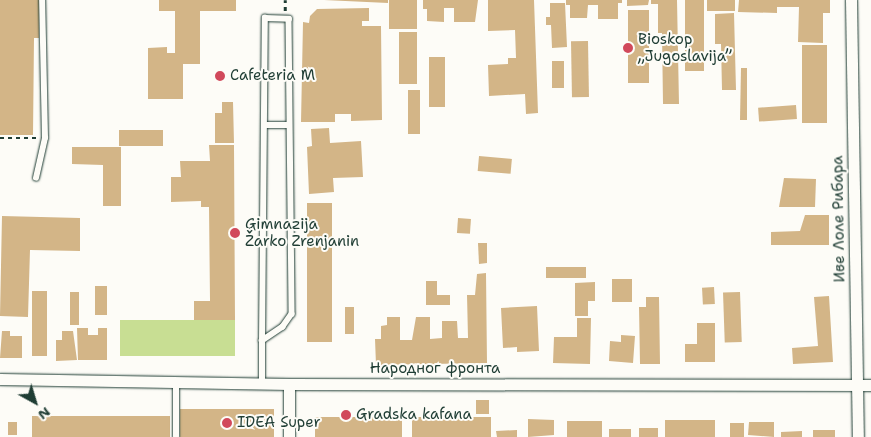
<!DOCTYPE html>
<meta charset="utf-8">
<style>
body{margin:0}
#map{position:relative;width:871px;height:437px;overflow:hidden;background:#fdfcf7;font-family:"Shantell Sans",sans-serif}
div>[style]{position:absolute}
.green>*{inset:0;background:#c8de93;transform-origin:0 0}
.building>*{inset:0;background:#d3b587;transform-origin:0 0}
.path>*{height:2.5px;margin-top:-1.25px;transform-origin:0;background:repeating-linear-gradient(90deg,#1f3d34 0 4px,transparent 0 8px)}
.roads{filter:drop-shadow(0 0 1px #1f3d34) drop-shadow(0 0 1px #1f3d34)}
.lane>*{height:5.5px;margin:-2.75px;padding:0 2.75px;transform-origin:2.75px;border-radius:2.75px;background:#fdfcf7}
.street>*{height:11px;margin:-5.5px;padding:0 5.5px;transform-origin:5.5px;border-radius:5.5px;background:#fdfcf7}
.dots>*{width:14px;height:14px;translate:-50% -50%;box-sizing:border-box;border:2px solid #fdfcf7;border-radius:50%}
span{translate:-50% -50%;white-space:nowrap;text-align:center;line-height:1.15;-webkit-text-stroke:4px #fdfcf7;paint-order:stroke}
.poi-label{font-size:15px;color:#1f3d34}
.left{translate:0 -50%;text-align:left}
.street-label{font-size:15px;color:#1f3d34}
.north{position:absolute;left:10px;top:377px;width:50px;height:50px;-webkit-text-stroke:4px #fdfcf7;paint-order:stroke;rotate:141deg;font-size:14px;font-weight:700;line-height:20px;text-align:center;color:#1f3d34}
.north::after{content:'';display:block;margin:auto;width:18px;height:22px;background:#1f3d34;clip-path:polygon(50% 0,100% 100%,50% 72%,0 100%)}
</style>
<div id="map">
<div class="green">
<i style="left:235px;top:320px;width:36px;height:115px;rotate:90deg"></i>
</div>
<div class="building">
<i style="clip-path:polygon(0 0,40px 0,39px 38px,34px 38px,33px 135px,0 135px)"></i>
<i style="clip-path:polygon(159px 0,236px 0,236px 11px,200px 11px,200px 64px,183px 64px,183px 99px,148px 99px,148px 48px,167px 47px,167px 53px,175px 53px,175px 11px,159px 11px)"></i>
<i style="clip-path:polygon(324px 0,388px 0,388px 3px)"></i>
<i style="left:389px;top:0;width:28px;height:29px"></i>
<i style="clip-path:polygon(423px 0,478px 0,475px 22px,454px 22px,454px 8px,444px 8px,444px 22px,427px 21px,427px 9px,423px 9px)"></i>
<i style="clip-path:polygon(488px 0,534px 0,538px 113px,526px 114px,525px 94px,489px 96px,488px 65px,508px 64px,508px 58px,516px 58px,515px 30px,488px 31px)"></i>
<i style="clip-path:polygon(566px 0,622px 0,622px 3px,618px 3px,618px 19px,598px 19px,598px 5px,588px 5px,587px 18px,570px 18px,570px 5px,566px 5px)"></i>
<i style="clip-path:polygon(627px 0,649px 0,648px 5px,627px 6px)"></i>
<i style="clip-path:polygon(651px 0,677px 0,679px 104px,663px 104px,662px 33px,658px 33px,658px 4px,651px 4px)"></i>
<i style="left:685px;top:0;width:19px;height:71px"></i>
<i style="left:707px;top:0;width:28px;height:11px"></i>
<i style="clip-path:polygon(739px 0,830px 0,830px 13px,823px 13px,823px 43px,798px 42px,799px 7px,777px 7px,777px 13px,738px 12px)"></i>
<i style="clip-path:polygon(550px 3px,565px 3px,567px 47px,552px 48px,551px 25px,546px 25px,546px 17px,550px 17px)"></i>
<i style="clip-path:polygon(369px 8px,369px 21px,362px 21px,362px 26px,381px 26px,382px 120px,351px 121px,351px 114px,335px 114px,335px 122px,301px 122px,303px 22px,309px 23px,310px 16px,317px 9px)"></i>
<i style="left:628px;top:10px;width:21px;height:73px"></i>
<i style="clip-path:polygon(734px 13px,736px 90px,722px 90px,721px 44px,715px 44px,715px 14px)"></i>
<i style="left:399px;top:32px;width:18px;height:52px"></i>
<i style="left:588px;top:41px;width:56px;height:17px;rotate:89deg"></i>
<i style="left:802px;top:45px;width:25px;height:78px"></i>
<i style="left:429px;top:57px;width:16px;height:50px"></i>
<i style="left:552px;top:61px;width:12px;height:27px"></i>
<i style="clip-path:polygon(741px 68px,747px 68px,747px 120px,740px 120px)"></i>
<i style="left:408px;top:90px;width:12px;height:44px"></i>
<i style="clip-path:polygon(222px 102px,233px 102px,234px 143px,215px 143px,215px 113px,222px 113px)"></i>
<i style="left:796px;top:105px;width:14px;height:38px;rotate:86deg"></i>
<i style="clip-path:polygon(329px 128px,330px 143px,361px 141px,363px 177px,333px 178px,334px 192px,309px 194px,307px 147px,312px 146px,311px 129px)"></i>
<i style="left:119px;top:130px;width:44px;height:16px"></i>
<i style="clip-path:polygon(209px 145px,234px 145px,235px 320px,194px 320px,194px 301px,210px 301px,209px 207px,201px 207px,201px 201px,171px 202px,171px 177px,181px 177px,180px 161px,210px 161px)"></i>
<i style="clip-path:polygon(72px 147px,121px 147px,121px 206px,103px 206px,103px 165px,72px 164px)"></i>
<i style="left:479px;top:156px;width:33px;height:15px;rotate:5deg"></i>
<i style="clip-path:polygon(784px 178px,816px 179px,815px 207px,779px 207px)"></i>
<i style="left:307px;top:203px;width:25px;height:139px"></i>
<i style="clip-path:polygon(805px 215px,829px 215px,829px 245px,771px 245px,771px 232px,800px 231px)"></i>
<i style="clip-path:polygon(2px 216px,80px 218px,80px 251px,30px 250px,28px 317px,0 316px)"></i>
<i style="left:458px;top:218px;width:13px;height:15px;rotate:4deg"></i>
<i style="clip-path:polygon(478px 243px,487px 243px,487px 263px,479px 264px)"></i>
<i style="left:546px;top:267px;width:40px;height:11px"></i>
<i style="clip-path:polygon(486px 273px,487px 363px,376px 365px,375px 339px,381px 339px,381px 326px,387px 325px,387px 317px,400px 317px,400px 340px,412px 340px,416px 317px,430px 317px,430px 339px,442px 338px,442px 321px,457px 321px,458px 338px,468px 338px,467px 295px,475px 295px,477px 274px)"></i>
<i style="left:612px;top:279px;width:20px;height:23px"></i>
<i style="clip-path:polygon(426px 281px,437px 281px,437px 295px,450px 295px,450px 305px,426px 305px)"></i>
<i style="clip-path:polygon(595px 282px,595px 301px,588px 301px,588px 316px,575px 316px,575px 283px)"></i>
<i style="left:95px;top:286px;width:12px;height:29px"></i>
<i style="left:714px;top:287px;width:17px;height:12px;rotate:87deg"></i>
<i style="left:32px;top:291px;width:15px;height:65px"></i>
<i style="left:70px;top:292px;width:9px;height:33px"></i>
<i style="left:740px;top:292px;width:50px;height:17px;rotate:88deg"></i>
<i style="clip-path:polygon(829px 296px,833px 362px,793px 364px,792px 348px,818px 346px,814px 297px)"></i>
<i style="clip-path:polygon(646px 297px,659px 297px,660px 364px,640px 364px,639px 307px,646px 307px)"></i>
<i style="clip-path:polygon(537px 306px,539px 351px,517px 352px,517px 347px,503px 348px,501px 308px)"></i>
<i style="left:345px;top:307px;width:9px;height:27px"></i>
<i style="clip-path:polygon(577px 318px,591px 318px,590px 364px,553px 363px,554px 337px,577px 337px)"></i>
<i style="clip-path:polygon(697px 323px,715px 323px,715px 362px,685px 362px,685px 344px,697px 344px)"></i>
<i style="clip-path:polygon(77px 328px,88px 328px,88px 335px,98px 335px,98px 328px,107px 328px,107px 360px,78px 360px)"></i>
<i style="clip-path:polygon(2px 331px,10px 331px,10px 336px,22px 336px,22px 358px,0 358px)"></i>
<i style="clip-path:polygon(62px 331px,73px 331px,77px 360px,56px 361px,56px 340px,62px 340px)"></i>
<i style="clip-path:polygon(621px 335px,635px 336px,633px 363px,609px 361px,610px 341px,621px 342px)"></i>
<i style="left:476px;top:400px;width:13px;height:14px"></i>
<i style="left:180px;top:409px;width:94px;height:28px"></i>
<i style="left:32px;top:416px;width:138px;height:21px"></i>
<i style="left:402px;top:417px;width:20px;height:87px;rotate:90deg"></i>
<i style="left:491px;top:417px;width:20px;height:79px;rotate:90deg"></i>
<i style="clip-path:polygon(528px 419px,554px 420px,554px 435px,528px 437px)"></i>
<i style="left:715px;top:420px;width:17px;height:50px;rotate:90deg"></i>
<i style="left:602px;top:421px;width:16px;height:35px;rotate:90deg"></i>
<i style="left:8px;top:422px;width:9px;height:13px"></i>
<i style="clip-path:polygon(749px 422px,774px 422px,774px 437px,748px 435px)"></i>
<i style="left:730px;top:423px;width:14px;height:14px"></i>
<i style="left:639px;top:428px;width:19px;height:9px"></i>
<i style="left:609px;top:429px;width:22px;height:8px"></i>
<i style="clip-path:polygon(517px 430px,517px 437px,497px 437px,496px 431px)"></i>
<i style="left:813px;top:430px;width:22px;height:7px"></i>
<i style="clip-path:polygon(802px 431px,802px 437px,781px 437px,781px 432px)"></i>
</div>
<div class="path">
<i style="left:285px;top:11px;width:11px;rotate:-90deg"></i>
<i style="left:0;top:138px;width:36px"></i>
</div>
<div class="roads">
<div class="lane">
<i style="left:264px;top:125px;width:24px"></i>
<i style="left:36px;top:178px;width:41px;rotate:-77.3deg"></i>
<i style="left:45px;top:138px;width:138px;rotate:-91.2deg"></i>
<i style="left:262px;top:384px;width:43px;rotate:-90deg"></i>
<i style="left:262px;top:341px;width:323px;rotate:-89.5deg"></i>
<i style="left:265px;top:18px;width:24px;rotate:2deg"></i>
<i style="left:289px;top:19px;width:295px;rotate:89.4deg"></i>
<i style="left:292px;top:314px;width:16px;rotate:125deg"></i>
<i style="left:283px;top:327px;width:25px;rotate:146deg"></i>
<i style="left:176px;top:437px;width:55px;rotate:-90deg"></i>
</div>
<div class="street">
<i style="left:851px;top:0;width:437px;rotate:89.1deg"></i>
<i style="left:0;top:379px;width:289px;rotate:1deg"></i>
<i style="left:289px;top:384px;width:582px;rotate:0.1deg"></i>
<i style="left:289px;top:384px;width:53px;rotate:90deg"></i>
</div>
</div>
<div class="dots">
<i style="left:628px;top:48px;background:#d1495b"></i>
<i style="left:220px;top:76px;background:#d1495b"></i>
<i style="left:235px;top:233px;background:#d1495b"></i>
<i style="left:346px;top:415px;background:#d1495b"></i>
<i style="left:227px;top:423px;background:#d1495b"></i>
</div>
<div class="poi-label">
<span class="left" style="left:638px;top:48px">Bioskop<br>„Jugoslavija”</span>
<span class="left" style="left:230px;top:76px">Cafeteria M</span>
<span class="left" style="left:245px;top:233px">Gimnazija<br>Žarko Zrenjanin</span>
<span class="left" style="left:356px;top:415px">Gradska kafana</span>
<span class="left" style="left:237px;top:423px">IDEA Super</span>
</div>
<div class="street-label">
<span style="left:839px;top:219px;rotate:-91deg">Иве Лоле Рибара</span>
<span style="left:435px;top:369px">Народног фронта</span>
</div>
<div class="north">N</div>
</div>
